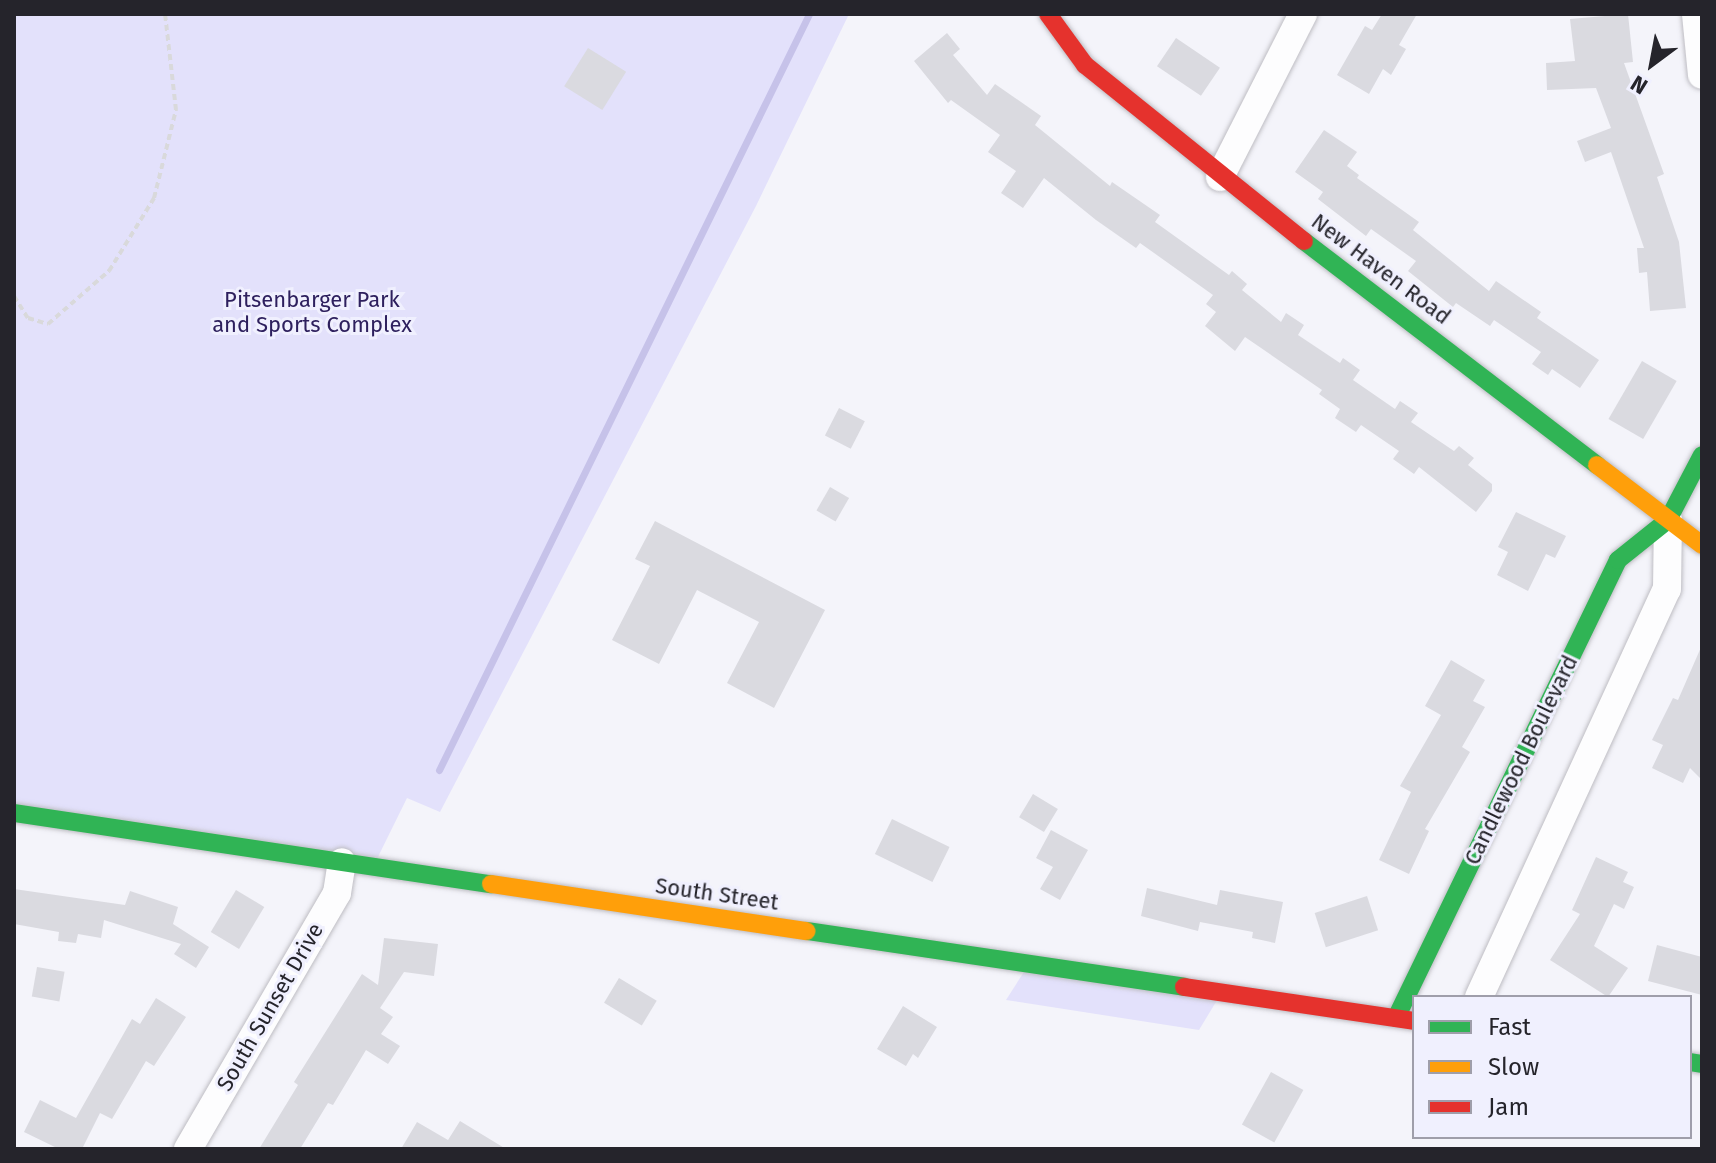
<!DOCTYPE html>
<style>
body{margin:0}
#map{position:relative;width:1716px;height:1163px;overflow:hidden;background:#f4f4fa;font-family:"Fira Sans",sans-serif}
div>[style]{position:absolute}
.green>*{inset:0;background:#e3e1fb}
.stream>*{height:7px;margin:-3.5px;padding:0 3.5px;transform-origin:3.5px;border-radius:3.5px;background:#c6c2e9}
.building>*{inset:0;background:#dadae0;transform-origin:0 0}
.path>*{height:4px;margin-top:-2px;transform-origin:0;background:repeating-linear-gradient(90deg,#d9d9db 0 6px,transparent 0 10px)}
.roads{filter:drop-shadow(0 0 2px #bebdc3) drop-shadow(0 0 2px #bebdc3)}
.street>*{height:28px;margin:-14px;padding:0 14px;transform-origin:14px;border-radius:14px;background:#fdfdfe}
.fast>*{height:18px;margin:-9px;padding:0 9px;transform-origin:9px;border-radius:9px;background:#30b455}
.slow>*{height:18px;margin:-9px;padding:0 9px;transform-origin:9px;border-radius:9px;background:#ff9f0a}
.jam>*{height:18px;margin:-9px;padding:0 9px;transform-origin:9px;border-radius:9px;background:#e5322d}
span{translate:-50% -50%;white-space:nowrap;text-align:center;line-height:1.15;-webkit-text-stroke:6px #f0f0fe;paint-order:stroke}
.street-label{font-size:22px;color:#25242b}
.park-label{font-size:22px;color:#2e205e}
.frame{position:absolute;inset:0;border:16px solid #25242b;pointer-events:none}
.legend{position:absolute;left:1412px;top:995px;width:280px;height:144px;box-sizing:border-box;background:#f0f0fe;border:2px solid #9f9eaa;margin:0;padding:10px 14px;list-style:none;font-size:24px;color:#25242b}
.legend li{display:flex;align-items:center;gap:16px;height:40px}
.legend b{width:40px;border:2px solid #9f9eaa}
.north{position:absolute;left:1612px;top:24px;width:80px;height:80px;-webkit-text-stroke:6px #f0f0fe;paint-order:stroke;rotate:212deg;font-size:22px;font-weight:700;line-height:32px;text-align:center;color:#25242b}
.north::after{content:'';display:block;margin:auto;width:28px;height:36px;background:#25242b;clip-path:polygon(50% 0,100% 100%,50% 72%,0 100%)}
</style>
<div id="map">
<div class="green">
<i style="clip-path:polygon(14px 14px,849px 14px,756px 206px,440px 812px,407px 798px,373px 867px,14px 813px)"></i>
<i style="clip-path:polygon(1029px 964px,1222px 992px,1199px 1030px,1006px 1000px)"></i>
</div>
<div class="stream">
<i style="left:439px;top:770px;width:842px;rotate:-63.92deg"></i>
</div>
<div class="building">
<i style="clip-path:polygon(1382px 14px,1417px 14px,1399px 45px,1406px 49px,1391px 75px,1383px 69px,1369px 94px,1337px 75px,1365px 26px,1372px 30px)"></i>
<i style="clip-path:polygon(1628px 14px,1633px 62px,1624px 63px,1664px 174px,1657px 177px,1679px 242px,1686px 308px,1650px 311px,1647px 272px,1639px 273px,1637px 248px,1644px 248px,1611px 152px,1585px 162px,1577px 141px,1611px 128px,1596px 88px,1547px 90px,1546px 63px,1575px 61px,1570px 19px)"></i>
<i style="clip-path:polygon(947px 33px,960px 49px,953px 55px,987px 95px,995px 84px,1041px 116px,1035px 125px,1110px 186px,1112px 182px,1160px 215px,1155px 222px,1229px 275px,1232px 271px,1247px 284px,1242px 290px,1281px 322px,1286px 313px,1304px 325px,1298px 335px,1340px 363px,1343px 358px,1360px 370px,1353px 380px,1395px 409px,1400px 401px,1418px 413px,1411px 422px,1454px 451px,1459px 446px,1474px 458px,1468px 465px,1492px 484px,1492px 491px,1476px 512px,1419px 467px,1414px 474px,1393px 459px,1399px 451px,1361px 425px,1356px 432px,1335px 418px,1340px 409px,1319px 394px,1322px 390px,1245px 337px,1235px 351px,1205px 326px,1216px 312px,1206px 304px,1213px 295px,1140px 243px,1136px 248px,1096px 220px,1044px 178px,1023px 208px,1001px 193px,1016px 171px,988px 152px,1000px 135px,951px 100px,948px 103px,914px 61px)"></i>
<i style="left:1176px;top:38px;width:53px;height:34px;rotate:34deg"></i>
<i style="left:588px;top:48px;width:45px;height:45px;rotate:32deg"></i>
<i style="clip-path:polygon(1324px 130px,1357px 152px,1347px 166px,1359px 175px,1357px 178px,1419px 222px,1413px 230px,1489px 291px,1496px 281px,1541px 312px,1537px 318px,1599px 360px,1580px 388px,1552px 369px,1548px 375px,1532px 364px,1541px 352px,1494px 320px,1490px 326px,1456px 303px,1453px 307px,1408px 271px,1416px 261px,1371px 229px,1366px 236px,1318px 199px,1323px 192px,1295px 172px)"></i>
<i style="left:1642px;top:361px;width:40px;height:67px;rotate:30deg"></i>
<i style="left:839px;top:408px;width:29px;height:31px;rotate:27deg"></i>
<i style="left:830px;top:487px;width:22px;height:27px;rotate:30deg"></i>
<i style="clip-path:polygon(1516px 512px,1566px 536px,1555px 558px,1546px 554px,1528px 591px,1497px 575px,1508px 552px,1498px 547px)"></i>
<i style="clip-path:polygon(655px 521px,825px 610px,774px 708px,727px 683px,759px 622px,697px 590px,659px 664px,612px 640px,650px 566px,635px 559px)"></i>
<i style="clip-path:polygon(1702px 645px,1702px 780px,1690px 768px,1683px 783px,1652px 768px,1663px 745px,1652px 740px,1673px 698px,1678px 700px)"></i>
<i style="clip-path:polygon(1451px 660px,1485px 680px,1473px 701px,1485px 707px,1462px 747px,1470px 752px,1425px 829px,1429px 831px,1409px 874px,1379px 860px,1411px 792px,1400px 786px,1441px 715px,1425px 706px)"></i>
<i style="left:1033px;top:794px;width:29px;height:27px;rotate:31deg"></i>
<i style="left:892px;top:819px;width:64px;height:39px;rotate:26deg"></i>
<i style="clip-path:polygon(1051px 830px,1088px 850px,1060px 900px,1040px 889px,1053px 867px,1036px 858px)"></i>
<i style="clip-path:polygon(1596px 857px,1628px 872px,1623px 882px,1634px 887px,1624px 909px,1614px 904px,1594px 946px,1628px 968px,1608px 997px,1550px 960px,1580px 914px,1572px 910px)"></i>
<i style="clip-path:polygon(1147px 888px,1217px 905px,1220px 890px,1283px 902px,1275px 943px,1252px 938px,1253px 932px,1200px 922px,1198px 931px,1141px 916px)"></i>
<i style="clip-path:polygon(14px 889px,125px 905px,130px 891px,178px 907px,173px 924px,209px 947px,196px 968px,174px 954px,181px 944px,104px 920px,101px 938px,78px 934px,76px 943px,58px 941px,59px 932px,14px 924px)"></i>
<i style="left:236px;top:890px;width:33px;height:49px;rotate:31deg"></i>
<i style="left:1367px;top:896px;width:36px;height:55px;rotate:72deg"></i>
<i style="clip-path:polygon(384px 938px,438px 944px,434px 976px,404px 972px,380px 1008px,393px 1017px,381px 1034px,400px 1046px,388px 1064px,366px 1050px,333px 1105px,328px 1103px,300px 1149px,259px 1149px,298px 1085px,294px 1082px,362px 974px,378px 985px)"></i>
<i style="clip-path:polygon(1657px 945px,1702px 957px,1702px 995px,1648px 981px)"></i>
<i style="left:37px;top:967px;width:28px;height:30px;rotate:10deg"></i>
<i style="left:619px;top:978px;width:44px;height:29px;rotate:31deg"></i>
<i style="clip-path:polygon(156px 998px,186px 1017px,154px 1066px,146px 1061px,112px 1119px,100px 1113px,82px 1149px,59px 1149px,24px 1132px,40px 1100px,76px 1118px,132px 1019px,140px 1024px)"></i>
<i style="clip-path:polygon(903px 1006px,937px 1027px,918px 1058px,913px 1054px,906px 1066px,877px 1049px)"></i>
<i style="left:1271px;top:1072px;width:37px;height:60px;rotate:29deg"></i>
<i style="clip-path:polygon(460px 1121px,506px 1149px,401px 1149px,417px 1122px,448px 1140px)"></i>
</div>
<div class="path">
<i style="left:14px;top:296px;width:26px;rotate:58deg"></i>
<i style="left:28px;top:318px;width:21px;rotate:17deg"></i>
<i style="left:48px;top:324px;width:81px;rotate:-41deg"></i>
<i style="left:109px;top:271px;width:86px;rotate:-58.3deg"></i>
<i style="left:154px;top:198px;width:91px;rotate:-76deg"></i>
<i style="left:176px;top:110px;width:97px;rotate:-96.5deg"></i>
</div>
<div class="roads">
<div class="street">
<i style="left:1696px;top:14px;width:61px;rotate:84.4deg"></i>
<i style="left:1220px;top:177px;width:183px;rotate:-63deg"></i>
<i style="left:1479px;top:997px;width:449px;rotate:-65.3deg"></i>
<i style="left:1667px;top:589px;width:69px;rotate:-89.2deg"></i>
<i style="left:188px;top:1149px;width:296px;rotate:-59.8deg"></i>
<i style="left:337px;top:893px;width:31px;rotate:-81deg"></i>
</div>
<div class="fast">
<i style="left:1304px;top:241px;width:369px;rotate:37.4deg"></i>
<i style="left:14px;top:813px;width:482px;rotate:8.5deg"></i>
<i style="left:807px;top:931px;width:381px;rotate:8.4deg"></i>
<i style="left:1396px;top:1018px;width:509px;rotate:-64.14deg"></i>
<i style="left:1618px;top:560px;width:64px;rotate:-38.7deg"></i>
<i style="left:1668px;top:520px;width:73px;rotate:-62.4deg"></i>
<i style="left:1690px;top:1062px;width:12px;rotate:9deg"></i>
</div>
<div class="slow">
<i style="left:1597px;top:465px;width:132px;rotate:37.3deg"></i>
<i style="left:491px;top:884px;width:319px;rotate:8.5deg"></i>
</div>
<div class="jam">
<i style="left:1048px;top:14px;width:63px;rotate:54deg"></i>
<i style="left:1085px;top:65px;width:281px;rotate:38.8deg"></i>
<i style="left:1184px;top:987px;width:232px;rotate:8.4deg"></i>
</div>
</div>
<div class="street-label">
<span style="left:1381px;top:269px;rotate:37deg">New Haven Road</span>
<span style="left:1521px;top:760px;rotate:-64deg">Candlewood Boulevard</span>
<span style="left:717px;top:894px;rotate:8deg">South Street</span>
<span style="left:270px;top:1007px;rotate:-60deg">South Sunset Drive</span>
</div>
<div class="park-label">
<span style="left:312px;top:312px">Pitsenbarger Park<br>and Sports Complex</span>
</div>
<div class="frame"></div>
<ul class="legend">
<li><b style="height:10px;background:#30b455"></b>Fast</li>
<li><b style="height:10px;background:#ff9f0a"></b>Slow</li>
<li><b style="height:10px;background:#e5322d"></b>Jam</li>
</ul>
<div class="north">N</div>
</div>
